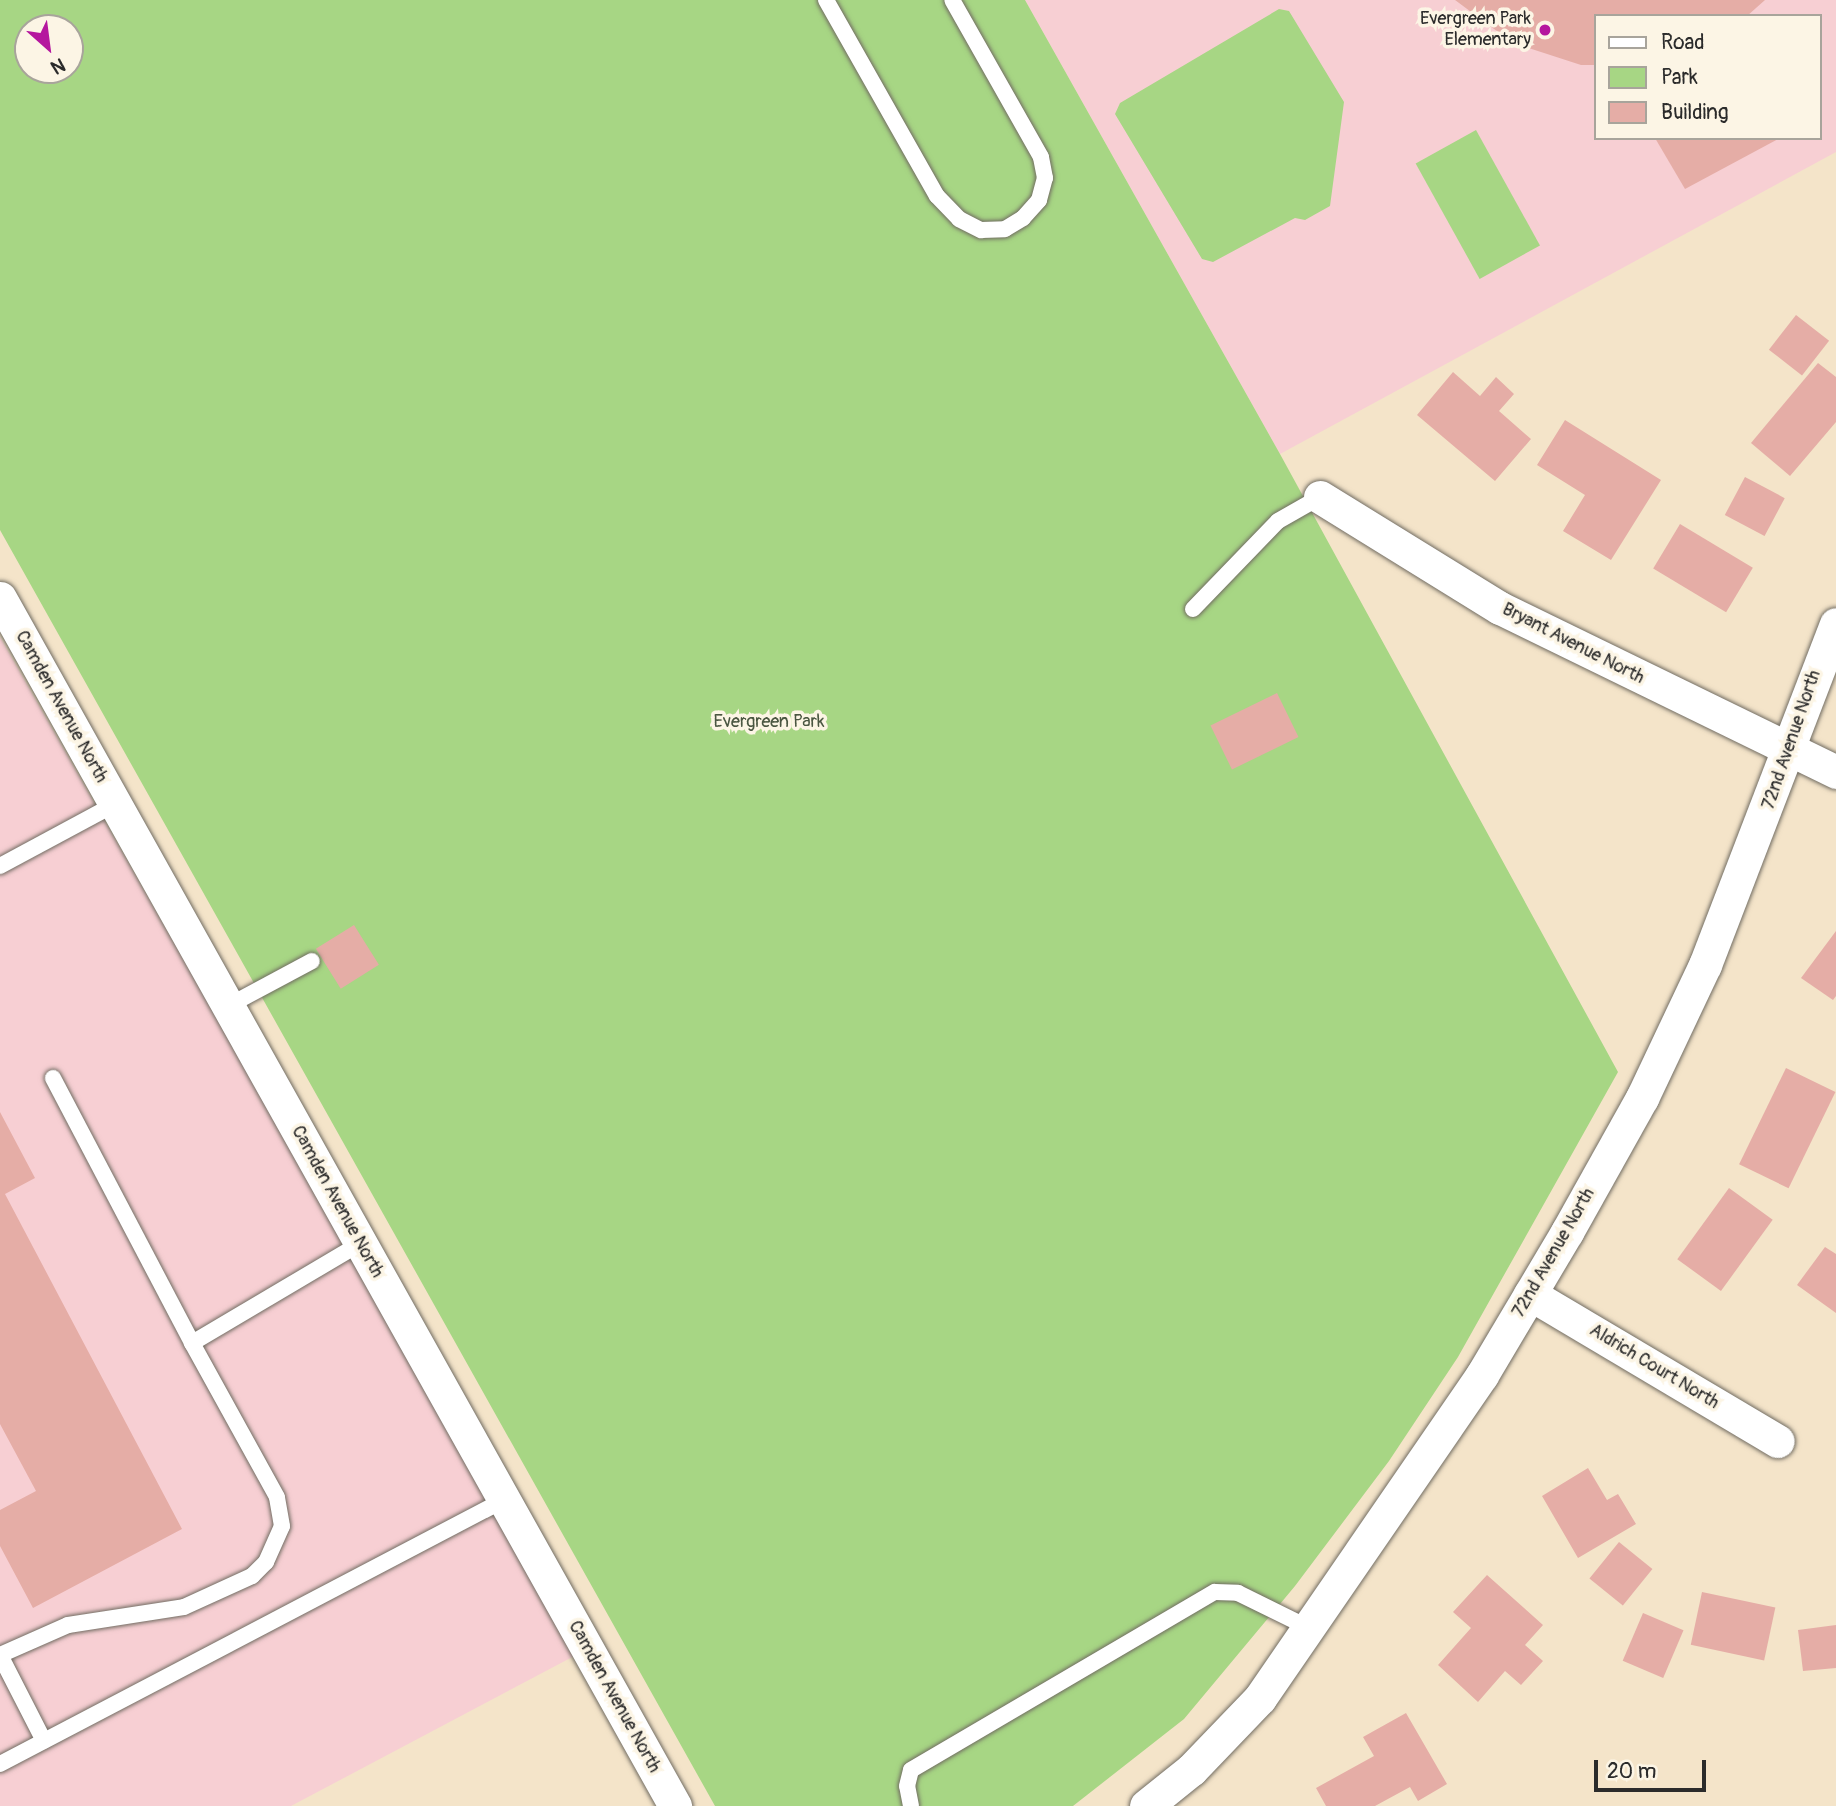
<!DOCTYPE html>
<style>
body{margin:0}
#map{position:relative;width:1836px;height:1806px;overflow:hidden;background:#f4e4c9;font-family:Pangolin,sans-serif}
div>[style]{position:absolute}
.built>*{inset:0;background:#f7cfd3}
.green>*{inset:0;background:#a7d684;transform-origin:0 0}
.building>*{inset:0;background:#e5ada6;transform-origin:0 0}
.roads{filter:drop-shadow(0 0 2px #716c62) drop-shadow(0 0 2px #716c62)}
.service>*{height:16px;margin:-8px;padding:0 8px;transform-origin:8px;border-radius:8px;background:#fff}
.minor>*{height:33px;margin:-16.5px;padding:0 16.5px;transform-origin:16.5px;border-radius:16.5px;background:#fff}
.dots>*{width:19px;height:19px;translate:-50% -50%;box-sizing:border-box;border:4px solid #fcf5e5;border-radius:50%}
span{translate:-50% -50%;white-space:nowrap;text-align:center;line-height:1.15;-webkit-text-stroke:7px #fcf5e5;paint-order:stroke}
.poi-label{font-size:18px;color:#2b2b2b}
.right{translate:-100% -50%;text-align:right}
.street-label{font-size:18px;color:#2b2b2b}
.park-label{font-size:18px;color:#4a5641}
.legend{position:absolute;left:1594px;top:14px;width:228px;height:126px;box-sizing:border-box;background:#fcf5e5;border:2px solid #a8a49b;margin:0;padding:9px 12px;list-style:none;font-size:21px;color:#2b2b2b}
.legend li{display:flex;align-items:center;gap:14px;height:35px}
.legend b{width:35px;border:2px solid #a8a49b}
.north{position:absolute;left:14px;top:14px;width:70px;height:70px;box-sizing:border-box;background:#fcf5e5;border:2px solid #a8a49b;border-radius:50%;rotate:152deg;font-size:19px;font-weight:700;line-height:28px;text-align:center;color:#2b2b2b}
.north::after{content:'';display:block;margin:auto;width:24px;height:32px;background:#b5179e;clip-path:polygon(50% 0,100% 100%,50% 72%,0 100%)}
.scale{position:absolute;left:1594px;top:1760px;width:112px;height:32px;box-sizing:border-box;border:4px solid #2b2b2b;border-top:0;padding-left:9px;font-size:21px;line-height:24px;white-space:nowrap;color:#2b2b2b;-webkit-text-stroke:5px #fcf5e5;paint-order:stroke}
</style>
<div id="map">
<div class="built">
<i style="clip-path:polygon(evenodd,1025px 0,1836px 0,1836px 152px,1280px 454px,1025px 0,1596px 16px,1820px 16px,1820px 138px,1596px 138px,1596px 16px)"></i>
<i style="clip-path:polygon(0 637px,578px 1654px,291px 1806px,0 1806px)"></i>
</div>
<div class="green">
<i style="clip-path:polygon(evenodd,0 0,1025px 0,1280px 454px,1618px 1072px,1458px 1357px,1389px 1461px,1295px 1586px,1184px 1719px,1073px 1806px,715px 1806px,0 530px,0 0,28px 28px,70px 28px,70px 70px,28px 70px,28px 28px)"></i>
<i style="clip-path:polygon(1279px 9px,1289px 11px,1344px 102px,1330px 206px,1305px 220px,1295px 218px,1213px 262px,1202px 259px,1115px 114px,1120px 103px)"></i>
<i style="left:1476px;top:130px;width:132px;height:69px;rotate:61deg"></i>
</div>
<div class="building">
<i style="clip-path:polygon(1455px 0,1765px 0,1747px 16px,1596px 16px,1596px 65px,1581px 65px,1513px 43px)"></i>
<i style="clip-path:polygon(1655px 138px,1780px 138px,1685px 189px)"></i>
<i style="left:1796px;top:315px;width:42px;height:44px;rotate:38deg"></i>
<i style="clip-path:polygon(1818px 363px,1836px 377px,1836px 422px,1790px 476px,1751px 443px)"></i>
<i style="clip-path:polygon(1453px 372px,1480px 396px,1496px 377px,1514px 394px,1499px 411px,1531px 439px,1495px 481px,1417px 415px)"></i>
<i style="clip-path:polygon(1565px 420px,1661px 480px,1611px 560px,1563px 531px,1585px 495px,1537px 465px)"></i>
<i style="left:1745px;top:477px;width:45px;height:43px;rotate:28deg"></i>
<i style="left:1680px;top:524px;width:85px;height:52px;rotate:31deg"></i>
<i style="left:1277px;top:693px;width:49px;height:74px;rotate:64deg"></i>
<i style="left:354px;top:925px;width:47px;height:45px;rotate:58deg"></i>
<i style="clip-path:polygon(1836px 931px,1836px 996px,1833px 1000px,1801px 978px)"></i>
<i style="left:1786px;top:1068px;width:55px;height:107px;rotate:26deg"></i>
<i style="clip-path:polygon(0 1112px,35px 1178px,5px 1194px,182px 1529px,33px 1608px,0 1546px,0 1510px,36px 1491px,0 1424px)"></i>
<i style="left:1729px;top:1188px;width:54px;height:88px;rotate:36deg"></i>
<i style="clip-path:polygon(1825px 1247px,1836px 1254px,1836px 1313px,1797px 1285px)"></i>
<i style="clip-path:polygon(1588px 1468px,1607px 1500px,1618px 1494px,1636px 1524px,1578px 1558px,1542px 1496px)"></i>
<i style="left:1619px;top:1542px;width:43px;height:47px;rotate:39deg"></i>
<i style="clip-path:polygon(1487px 1575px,1543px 1625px,1525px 1645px,1543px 1661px,1521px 1685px,1505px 1671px,1478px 1702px,1438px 1665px,1471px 1628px,1453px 1612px)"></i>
<i style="left:1702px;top:1592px;width:75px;height:54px;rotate:12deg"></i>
<i style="left:1643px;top:1613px;width:44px;height:52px;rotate:23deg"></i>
<i style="clip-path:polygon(1836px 1625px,1836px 1668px,1803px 1671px,1798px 1630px)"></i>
<i style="clip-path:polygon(1406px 1713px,1447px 1784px,1418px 1801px,1410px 1787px,1375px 1806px,1326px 1806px,1316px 1788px,1374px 1756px,1363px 1737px)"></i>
</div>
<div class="roads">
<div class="service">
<i style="left:826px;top:0;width:225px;rotate:60.5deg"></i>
<i style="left:937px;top:196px;width:32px;rotate:46deg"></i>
<i style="left:959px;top:219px;width:25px;rotate:27deg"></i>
<i style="left:981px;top:230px;width:24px;rotate:-2deg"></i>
<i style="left:1005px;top:229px;width:21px;rotate:-31deg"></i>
<i style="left:1023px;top:218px;width:24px;rotate:-48deg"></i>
<i style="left:1039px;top:200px;width:23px;rotate:-75deg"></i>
<i style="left:1045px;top:178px;width:21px;rotate:-101deg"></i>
<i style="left:1041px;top:157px;width:180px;rotate:-119.5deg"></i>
<i style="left:1193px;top:609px;width:122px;rotate:-46deg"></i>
<i style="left:1278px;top:521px;width:48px;rotate:-29.7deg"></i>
<i style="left:0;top:866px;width:131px;rotate:-28.3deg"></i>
<i style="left:228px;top:1006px;width:95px;rotate:-28.2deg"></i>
<i style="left:53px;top:1078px;width:299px;rotate:62.3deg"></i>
<i style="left:0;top:1655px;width:74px;rotate:-23.8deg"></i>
<i style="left:68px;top:1625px;width:117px;rotate:-8.8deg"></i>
<i style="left:184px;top:1607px;width:75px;rotate:-24.5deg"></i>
<i style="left:252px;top:1576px;width:20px;rotate:-45deg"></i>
<i style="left:266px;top:1562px;width:39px;rotate:-66deg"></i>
<i style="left:282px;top:1526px;width:29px;rotate:-100deg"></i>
<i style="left:277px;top:1497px;width:176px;rotate:-118.9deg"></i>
<i style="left:192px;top:1343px;width:196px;rotate:-30.6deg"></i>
<i style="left:1px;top:1657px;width:94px;rotate:62.9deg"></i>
<i style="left:0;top:1764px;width:569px;rotate:-27.65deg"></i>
<i style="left:911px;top:1806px;width:20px;rotate:-101deg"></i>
<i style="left:907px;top:1786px;width:16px;rotate:-76deg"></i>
<i style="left:911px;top:1770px;width:352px;rotate:-30.4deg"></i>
<i style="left:1215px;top:1592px;width:23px;rotate:2deg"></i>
<i style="left:1238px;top:1593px;width:79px;rotate:26.2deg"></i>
</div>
<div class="minor">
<i style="left:1320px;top:497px;width:211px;rotate:31.7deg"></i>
<i style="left:1500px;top:608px;width:374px;rotate:26deg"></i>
<i style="left:0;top:598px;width:1384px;rotate:60.8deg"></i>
<i style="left:1530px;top:1294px;width:288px;rotate:30.7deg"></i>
<i style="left:1146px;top:1806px;width:58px;rotate:-38.7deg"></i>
<i style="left:1191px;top:1770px;width:100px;rotate:-46.2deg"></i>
<i style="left:1260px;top:1698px;width:392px;rotate:-55.5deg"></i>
<i style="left:1482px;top:1375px;width:166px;rotate:-59.3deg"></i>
<i style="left:1567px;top:1232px;width:154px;rotate:-60.8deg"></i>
<i style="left:1642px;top:1098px;width:147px;rotate:-64.7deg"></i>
<i style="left:1705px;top:965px;width:365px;rotate:-69deg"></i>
</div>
</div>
<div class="dots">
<i style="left:1545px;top:30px;background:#b5179e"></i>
</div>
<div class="poi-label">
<span class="right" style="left:1531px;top:30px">Evergreen Park<br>Elementary</span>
</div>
<div class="street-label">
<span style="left:1573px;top:644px;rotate:27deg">Bryant Avenue North</span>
<span style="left:61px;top:707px;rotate:61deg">Camden Avenue North</span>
<span style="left:1792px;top:740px;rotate:-71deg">72nd Avenue North</span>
<span style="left:337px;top:1202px;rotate:61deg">Camden Avenue North</span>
<span style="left:1554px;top:1253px;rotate:-60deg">72nd Avenue North</span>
<span style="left:1654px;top:1367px;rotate:31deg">Aldrich Court North</span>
<span style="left:614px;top:1697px;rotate:61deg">Camden Avenue North</span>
</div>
<div class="park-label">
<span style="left:769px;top:722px">Evergreen Park</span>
</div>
<ul class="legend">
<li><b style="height:9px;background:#fff"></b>Road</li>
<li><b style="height:19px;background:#a7d684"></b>Park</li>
<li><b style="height:19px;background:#e5ada6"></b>Building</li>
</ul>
<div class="north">N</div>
<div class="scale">20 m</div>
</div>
